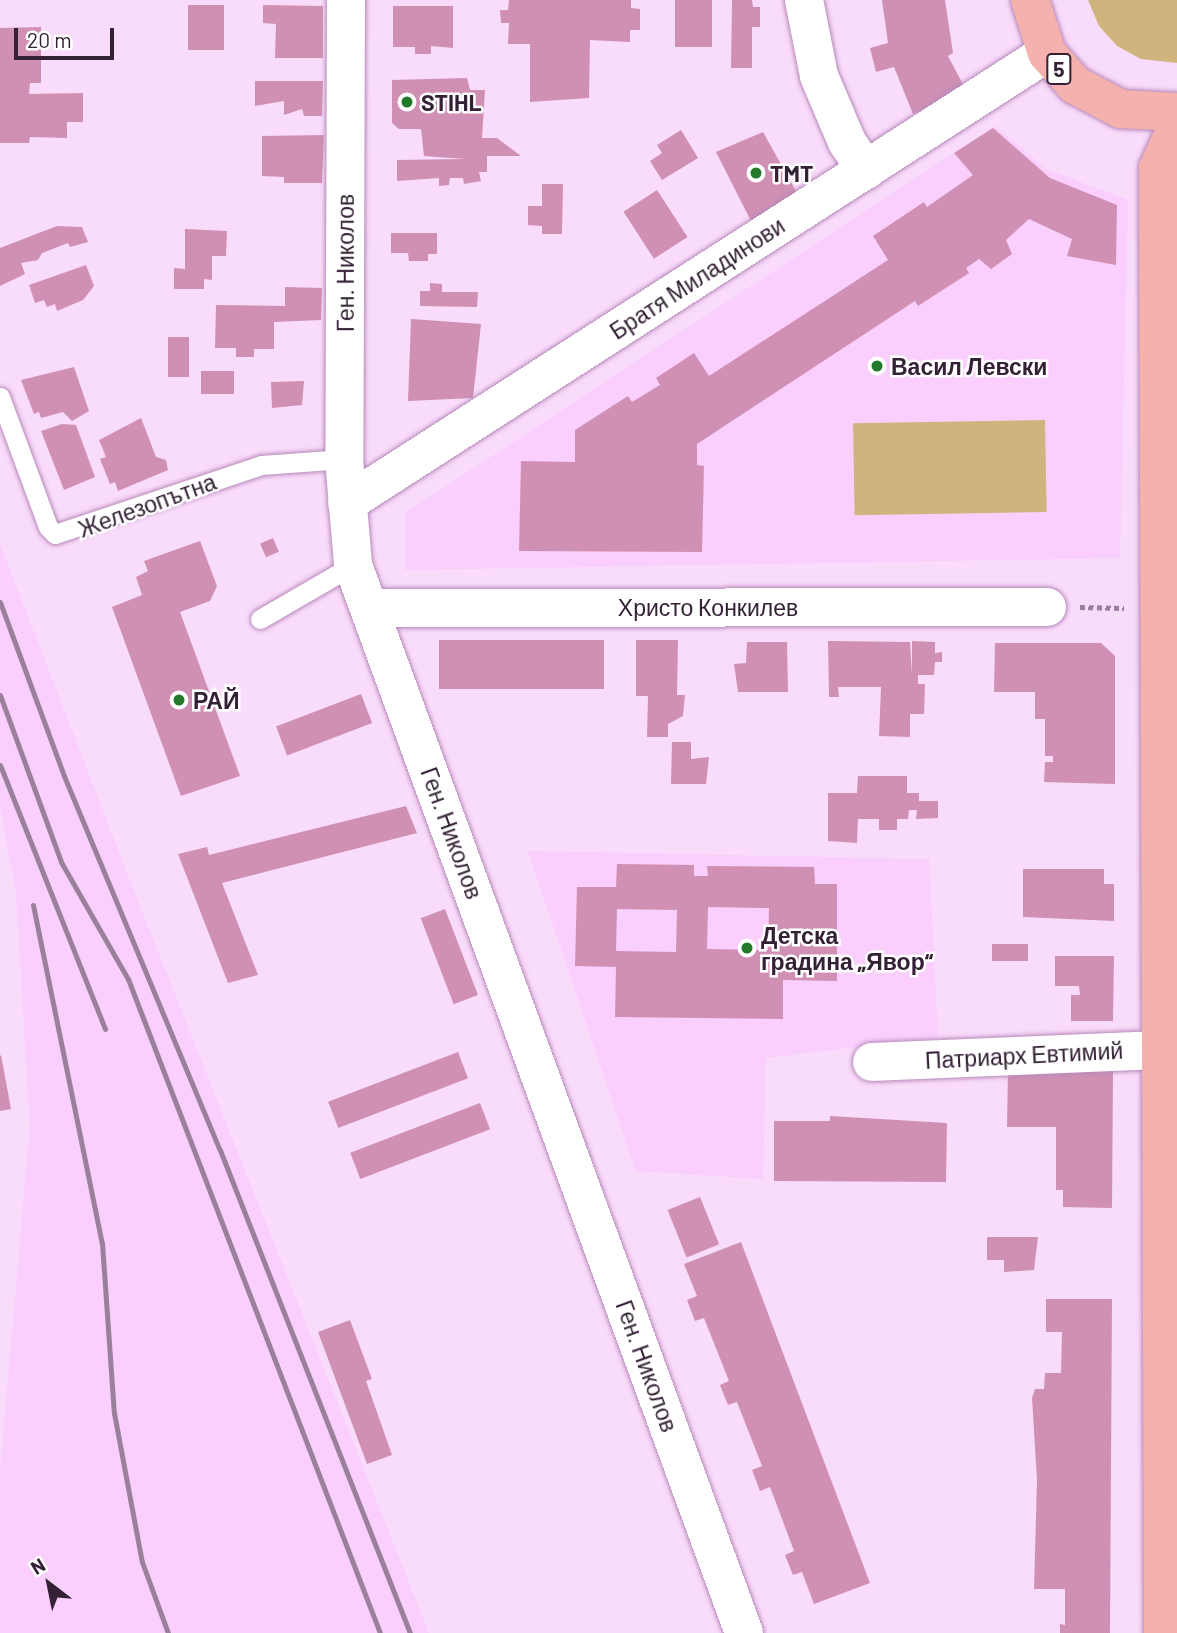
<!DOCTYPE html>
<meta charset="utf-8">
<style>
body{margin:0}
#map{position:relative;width:1177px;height:1633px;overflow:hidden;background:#f9dbfb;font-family:Barlow,sans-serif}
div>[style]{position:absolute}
.built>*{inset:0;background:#facefd}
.green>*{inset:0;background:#d0b47d;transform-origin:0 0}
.building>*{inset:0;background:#cf90b4;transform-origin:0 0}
.path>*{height:4.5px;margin-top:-2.25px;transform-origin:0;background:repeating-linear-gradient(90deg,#98809a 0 5px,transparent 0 8.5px)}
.roads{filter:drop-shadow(0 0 2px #b789ba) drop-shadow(0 0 2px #b789ba)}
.service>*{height:19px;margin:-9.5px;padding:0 9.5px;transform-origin:9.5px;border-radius:9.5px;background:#fff}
.minor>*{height:38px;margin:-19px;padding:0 19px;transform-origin:19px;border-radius:19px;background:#fff}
.primary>*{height:38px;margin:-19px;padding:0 19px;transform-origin:19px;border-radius:19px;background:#f4b1ad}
.rail>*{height:5px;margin:-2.5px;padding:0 2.5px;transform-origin:2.5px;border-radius:2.5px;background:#99809b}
.dots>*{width:19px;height:19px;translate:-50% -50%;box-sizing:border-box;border:4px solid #fff;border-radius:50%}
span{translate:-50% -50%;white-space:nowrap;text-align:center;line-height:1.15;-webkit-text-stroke:5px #fff;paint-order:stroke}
.shield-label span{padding:2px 5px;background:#fff;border:2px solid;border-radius:5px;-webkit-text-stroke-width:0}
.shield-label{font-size:21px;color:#342136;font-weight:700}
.poi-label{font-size:23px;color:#342136;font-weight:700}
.left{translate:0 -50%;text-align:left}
.street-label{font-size:23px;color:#342136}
.north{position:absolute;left:14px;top:1549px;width:70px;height:70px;-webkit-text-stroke:5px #fff;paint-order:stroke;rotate:328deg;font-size:19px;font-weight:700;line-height:28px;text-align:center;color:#342136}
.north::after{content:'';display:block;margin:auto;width:24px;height:32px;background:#342136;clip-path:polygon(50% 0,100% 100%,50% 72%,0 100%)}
.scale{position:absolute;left:14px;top:28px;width:100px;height:32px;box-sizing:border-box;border:4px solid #342136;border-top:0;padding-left:9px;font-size:21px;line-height:24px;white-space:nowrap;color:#342136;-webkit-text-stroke:5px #fff;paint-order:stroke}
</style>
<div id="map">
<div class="built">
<i style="clip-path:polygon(995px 126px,1046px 169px,1128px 200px,1120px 558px,405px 570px,405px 513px)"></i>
<i style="clip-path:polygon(0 544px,137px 899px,429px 1633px,0 1633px,0 1472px,30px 1126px,16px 892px,0 805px)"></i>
<i style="clip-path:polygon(528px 851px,929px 859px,938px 1037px,766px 1058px,763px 1179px,636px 1171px)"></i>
</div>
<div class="green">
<i style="clip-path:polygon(1088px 0,1177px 0,1177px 63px,1141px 59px,1117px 46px,1099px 26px)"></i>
<i style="left:1045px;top:420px;width:92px;height:192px;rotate:89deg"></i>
</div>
<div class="building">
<i style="clip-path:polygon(509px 0,631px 0,631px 8px,640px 9px,640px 30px,630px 30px,630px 42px,590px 40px,589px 98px,530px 102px,530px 44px,508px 44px,509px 23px,501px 23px,500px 10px,508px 10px)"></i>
<i style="left:675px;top:0;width:37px;height:47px"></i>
<i style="clip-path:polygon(732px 0,752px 0,753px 7px,760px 7px,760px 27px,752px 27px,752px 68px,731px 68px)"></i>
<i style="clip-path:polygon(882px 0,945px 0,953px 53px,948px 56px,966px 90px,913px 114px,894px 67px,876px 72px,870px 48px,888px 43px)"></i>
<i style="left:188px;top:5px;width:36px;height:45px"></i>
<i style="clip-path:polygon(263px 5px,323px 6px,323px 58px,275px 58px,276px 24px,263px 23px)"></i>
<i style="clip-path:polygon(393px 6px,453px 6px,453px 48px,431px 46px,431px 54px,415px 54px,415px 47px,393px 47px)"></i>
<i style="clip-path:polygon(41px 27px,41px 83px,30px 83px,29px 94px,83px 93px,83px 122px,67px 122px,67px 138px,30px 137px,29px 143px,0 143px,0 28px)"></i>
<i style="clip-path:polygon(467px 78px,470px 90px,485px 90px,482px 138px,497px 138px,521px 156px,487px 156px,487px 172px,479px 172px,481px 181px,464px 184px,463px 178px,450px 178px,449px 185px,439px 186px,439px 178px,397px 181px,397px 160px,465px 159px,424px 156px,421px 129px,399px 129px,392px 123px,392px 80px)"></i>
<i style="clip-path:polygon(255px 81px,323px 81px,322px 116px,304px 116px,302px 109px,284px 115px,284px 101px,255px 106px)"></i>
<i style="clip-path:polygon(993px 128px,1050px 178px,1117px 205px,1116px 265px,1067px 256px,1072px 239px,1029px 219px,1006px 240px,1012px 254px,991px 269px,979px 259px,966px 268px,969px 273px,918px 306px,915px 301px,697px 444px,697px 465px,704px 466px,702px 552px,519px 551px,521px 461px,575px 462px,575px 430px,628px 396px,632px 402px,660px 385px,656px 378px,694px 353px,709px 376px,888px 260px,873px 236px,924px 202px,927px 207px,973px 175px,954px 153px)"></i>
<i style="clip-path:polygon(681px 130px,698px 158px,662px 180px,650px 161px,662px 153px,657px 145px)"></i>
<i style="clip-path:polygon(763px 132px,797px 193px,752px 223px,716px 152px)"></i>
<i style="clip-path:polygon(324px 135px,322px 183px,284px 183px,284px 177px,262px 176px,262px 136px)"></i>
<i style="clip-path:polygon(542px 184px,563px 184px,562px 234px,542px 234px,542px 226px,528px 225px,528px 206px,542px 206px)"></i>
<i style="left:657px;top:190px;width:56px;height:40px;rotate:57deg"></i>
<i style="clip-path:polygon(57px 226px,82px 227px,88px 242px,70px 247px,68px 243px,42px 253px,38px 260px,21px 263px,25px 274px,0 286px,0 248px)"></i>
<i style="clip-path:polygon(185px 229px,227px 231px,226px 256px,212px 256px,212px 280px,204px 279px,204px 289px,174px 289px,174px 268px,185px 269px)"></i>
<i style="clip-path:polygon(391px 233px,437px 233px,437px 254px,428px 254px,428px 261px,409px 261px,408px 253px,391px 253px)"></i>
<i style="clip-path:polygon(86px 265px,94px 286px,83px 300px,57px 311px,55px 304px,47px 307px,44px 300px,35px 303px,29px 285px)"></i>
<i style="clip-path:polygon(430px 283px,442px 284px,442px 292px,478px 292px,477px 307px,420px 306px,420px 291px,430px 291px)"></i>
<i style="clip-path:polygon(285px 287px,322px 288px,321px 320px,274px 322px,274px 349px,254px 349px,254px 357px,236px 357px,236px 348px,215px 348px,216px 305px,285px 306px)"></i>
<i style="clip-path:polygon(411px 319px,481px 324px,473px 398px,408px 401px)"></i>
<i style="left:168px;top:337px;width:21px;height:40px"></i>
<i style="clip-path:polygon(74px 367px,89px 411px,72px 421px,63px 412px,41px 418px,39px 412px,34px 414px,21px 380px)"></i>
<i style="left:201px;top:371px;width:33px;height:23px"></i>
<i style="clip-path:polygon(304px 381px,302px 405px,272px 408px,271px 382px)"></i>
<i style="clip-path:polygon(141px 418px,156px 457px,166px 460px,168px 470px,118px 491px,115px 482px,110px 484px,100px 459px,106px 457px,99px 440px)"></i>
<i style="clip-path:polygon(62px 424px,76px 425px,95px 477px,64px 490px,41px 431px)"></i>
<i style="left:273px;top:538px;width:15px;height:14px;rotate:67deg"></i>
<i style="clip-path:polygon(200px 541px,217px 586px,210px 601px,180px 612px,240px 776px,181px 796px,112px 607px,142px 595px,136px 577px,148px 571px,144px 561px)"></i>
<i style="left:439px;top:640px;width:165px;height:49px"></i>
<i style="clip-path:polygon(636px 640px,678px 640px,677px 695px,685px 695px,683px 716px,668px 724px,668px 737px,647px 737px,648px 696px,636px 696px)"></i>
<i style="clip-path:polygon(828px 641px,910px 642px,912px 675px,912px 641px,935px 642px,935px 653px,942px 652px,942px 662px,935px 662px,934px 675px,918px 675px,918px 684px,925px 684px,924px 714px,910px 714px,910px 737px,879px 736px,881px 687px,838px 687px,839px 697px,829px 697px)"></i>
<i style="clip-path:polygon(747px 642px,787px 642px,788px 692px,738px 692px,734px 664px,746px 663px)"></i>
<i style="clip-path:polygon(995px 643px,1101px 643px,1115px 656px,1115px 784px,1044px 782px,1045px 762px,1053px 762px,1053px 756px,1045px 756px,1045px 719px,1035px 719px,1035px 692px,994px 692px)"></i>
<i style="left:361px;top:694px;width:31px;height:91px;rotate:69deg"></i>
<i style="clip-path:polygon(672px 742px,691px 742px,691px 759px,709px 757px,706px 784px,671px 784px)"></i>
<i style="clip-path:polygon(858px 776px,907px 776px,907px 793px,919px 793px,919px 801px,938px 801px,938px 818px,916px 819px,917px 810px,909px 810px,908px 819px,897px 819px,897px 830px,879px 830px,879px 819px,858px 819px,857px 843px,828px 841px,828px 793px,857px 793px)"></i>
<i style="clip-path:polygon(406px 806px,417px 833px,222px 883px,258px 975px,228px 983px,178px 854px,207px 847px,209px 855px)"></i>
<i style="clip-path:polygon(evenodd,617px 864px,694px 865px,694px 876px,708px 876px,707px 866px,814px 867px,815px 884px,837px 884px,837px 981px,783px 980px,783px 1019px,615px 1017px,616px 967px,575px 966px,577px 887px,616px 887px,617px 864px,708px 907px,769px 908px,768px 950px,707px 949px,708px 907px,617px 864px,617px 909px,677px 910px,676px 952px,616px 951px,617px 909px)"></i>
<i style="clip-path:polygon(1023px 869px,1104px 869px,1104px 884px,1114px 884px,1114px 921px,1023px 917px)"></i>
<i style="left:445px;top:909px;width:92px;height:26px;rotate:69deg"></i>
<i style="left:992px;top:944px;width:36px;height:17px"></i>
<i style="clip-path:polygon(1055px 956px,1114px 956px,1113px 1021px,1071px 1021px,1071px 995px,1080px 995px,1079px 986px,1055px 986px)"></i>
<i style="left:458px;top:1052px;width:28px;height:139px;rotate:69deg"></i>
<i style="clip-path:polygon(1px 1055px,11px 1109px,0 1111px,0 1056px)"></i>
<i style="clip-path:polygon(1008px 1070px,1113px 1071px,1112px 1208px,1063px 1207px,1063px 1190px,1056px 1190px,1056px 1127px,1007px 1127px)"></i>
<i style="left:480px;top:1103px;width:28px;height:139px;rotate:69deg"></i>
<i style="clip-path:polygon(830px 1116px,947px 1123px,946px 1182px,774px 1181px,774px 1121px,830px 1121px)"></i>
<i style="left:700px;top:1197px;width:51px;height:35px;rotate:68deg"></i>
<i style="clip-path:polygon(987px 1237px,1038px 1237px,1034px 1270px,1004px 1272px,1004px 1260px,987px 1260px)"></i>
<i style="clip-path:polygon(741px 1242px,870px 1583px,814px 1604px,802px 1572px,793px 1575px,785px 1555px,794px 1551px,770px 1487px,760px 1491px,752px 1470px,762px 1466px,737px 1402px,728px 1405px,720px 1385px,729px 1381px,704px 1318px,695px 1321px,687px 1300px,697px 1296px,684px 1264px)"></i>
<i style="clip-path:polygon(1046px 1299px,1112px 1299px,1110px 1633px,1060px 1633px,1060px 1624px,1065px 1625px,1065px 1589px,1034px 1589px,1037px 1480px,1032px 1398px,1035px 1389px,1044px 1389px,1045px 1373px,1061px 1373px,1062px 1332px,1046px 1332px)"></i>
<i style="clip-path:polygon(350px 1320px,372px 1379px,366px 1381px,392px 1455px,367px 1464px,318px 1332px)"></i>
</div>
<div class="path">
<i style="left:1080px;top:607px;width:44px;rotate:1.3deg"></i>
</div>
<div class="roads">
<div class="service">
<i style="left:0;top:397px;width:139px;rotate:69.7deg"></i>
<i style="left:48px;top:527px;width:10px;rotate:45deg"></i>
<i style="left:55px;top:534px;width:217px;rotate:-18.5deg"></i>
<i style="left:261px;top:465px;width:83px;rotate:-4.1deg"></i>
<i style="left:260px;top:619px;width:108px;rotate:-30.1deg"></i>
</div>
<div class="minor">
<i style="left:346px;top:0;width:459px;rotate:90.2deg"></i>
<i style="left:344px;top:459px;width:106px;rotate:85.1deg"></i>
<i style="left:353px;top:565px;width:1137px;rotate:69.89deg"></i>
<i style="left:804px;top:0;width:77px;rotate:78.8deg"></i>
<i style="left:819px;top:76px;width:72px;rotate:67deg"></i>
<i style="left:847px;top:142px;width:34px;rotate:56deg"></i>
<i style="left:347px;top:503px;width:832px;rotate:-32.74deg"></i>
<i style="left:369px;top:608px;width:678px;rotate:-0.08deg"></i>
<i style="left:872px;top:1062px;width:305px;rotate:-2.4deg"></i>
</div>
<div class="primary">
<i style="left:1030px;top:0;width:56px;rotate:72.2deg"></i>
<i style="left:1047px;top:53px;width:43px;rotate:48.8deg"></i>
<i style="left:1075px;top:85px;width:52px;rotate:27.6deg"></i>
<i style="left:1121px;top:109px;width:56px;rotate:3.1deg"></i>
<i style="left:1163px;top:1633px;width:1443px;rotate:-90.2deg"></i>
<i style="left:1158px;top:190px;width:22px;rotate:-90deg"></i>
<i style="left:1158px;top:168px;width:46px;rotate:-65.7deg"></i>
</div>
</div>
<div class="rail">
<i style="left:0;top:602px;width:185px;rotate:69.8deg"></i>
<i style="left:64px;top:776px;width:405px;rotate:67.4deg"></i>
<i style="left:220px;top:1150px;width:519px;rotate:68.53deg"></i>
<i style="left:0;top:695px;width:178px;rotate:69.9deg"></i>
<i style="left:61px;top:862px;width:135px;rotate:60.2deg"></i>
<i style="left:128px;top:979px;width:701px;rotate:68.93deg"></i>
<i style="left:0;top:765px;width:284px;rotate:68.3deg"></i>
<i style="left:33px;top:905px;width:345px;rotate:78.5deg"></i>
<i style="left:102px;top:1243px;width:170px;rotate:86deg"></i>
<i style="left:114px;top:1413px;width:152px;rotate:79.4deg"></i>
<i style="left:142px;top:1562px;width:76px;rotate:69.9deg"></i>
</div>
<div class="dots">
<i style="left:407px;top:102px;background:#217a29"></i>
<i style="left:756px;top:173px;background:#217a29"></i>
<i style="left:877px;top:366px;background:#217a29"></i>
<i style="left:179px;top:700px;background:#217a29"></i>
<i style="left:747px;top:948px;background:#217a29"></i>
</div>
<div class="shield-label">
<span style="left:1059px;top:69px">5</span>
</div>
<div class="poi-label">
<span class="left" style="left:421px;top:102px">STIHL</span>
<span class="left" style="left:770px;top:173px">TMT</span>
<span class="left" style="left:891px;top:366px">Васил Левски</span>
<span class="left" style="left:193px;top:700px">РАЙ</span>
<span class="left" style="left:761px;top:948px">Детска<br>градина „Явор“</span>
</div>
<div class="street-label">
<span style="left:345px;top:263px;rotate:-90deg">Ген. Николов</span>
<span style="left:697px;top:278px;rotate:-33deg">Братя Миладинови</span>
<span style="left:147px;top:505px;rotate:-20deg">Железопътна</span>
<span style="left:708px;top:607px">Христо Конкилев</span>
<span style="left:452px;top:833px;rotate:70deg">Ген. Николов</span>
<span style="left:1024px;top:1055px;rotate:-3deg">Патриарх Евтимий</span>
<span style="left:647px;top:1366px;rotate:70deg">Ген. Николов</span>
</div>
<div class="north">N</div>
<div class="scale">20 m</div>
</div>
